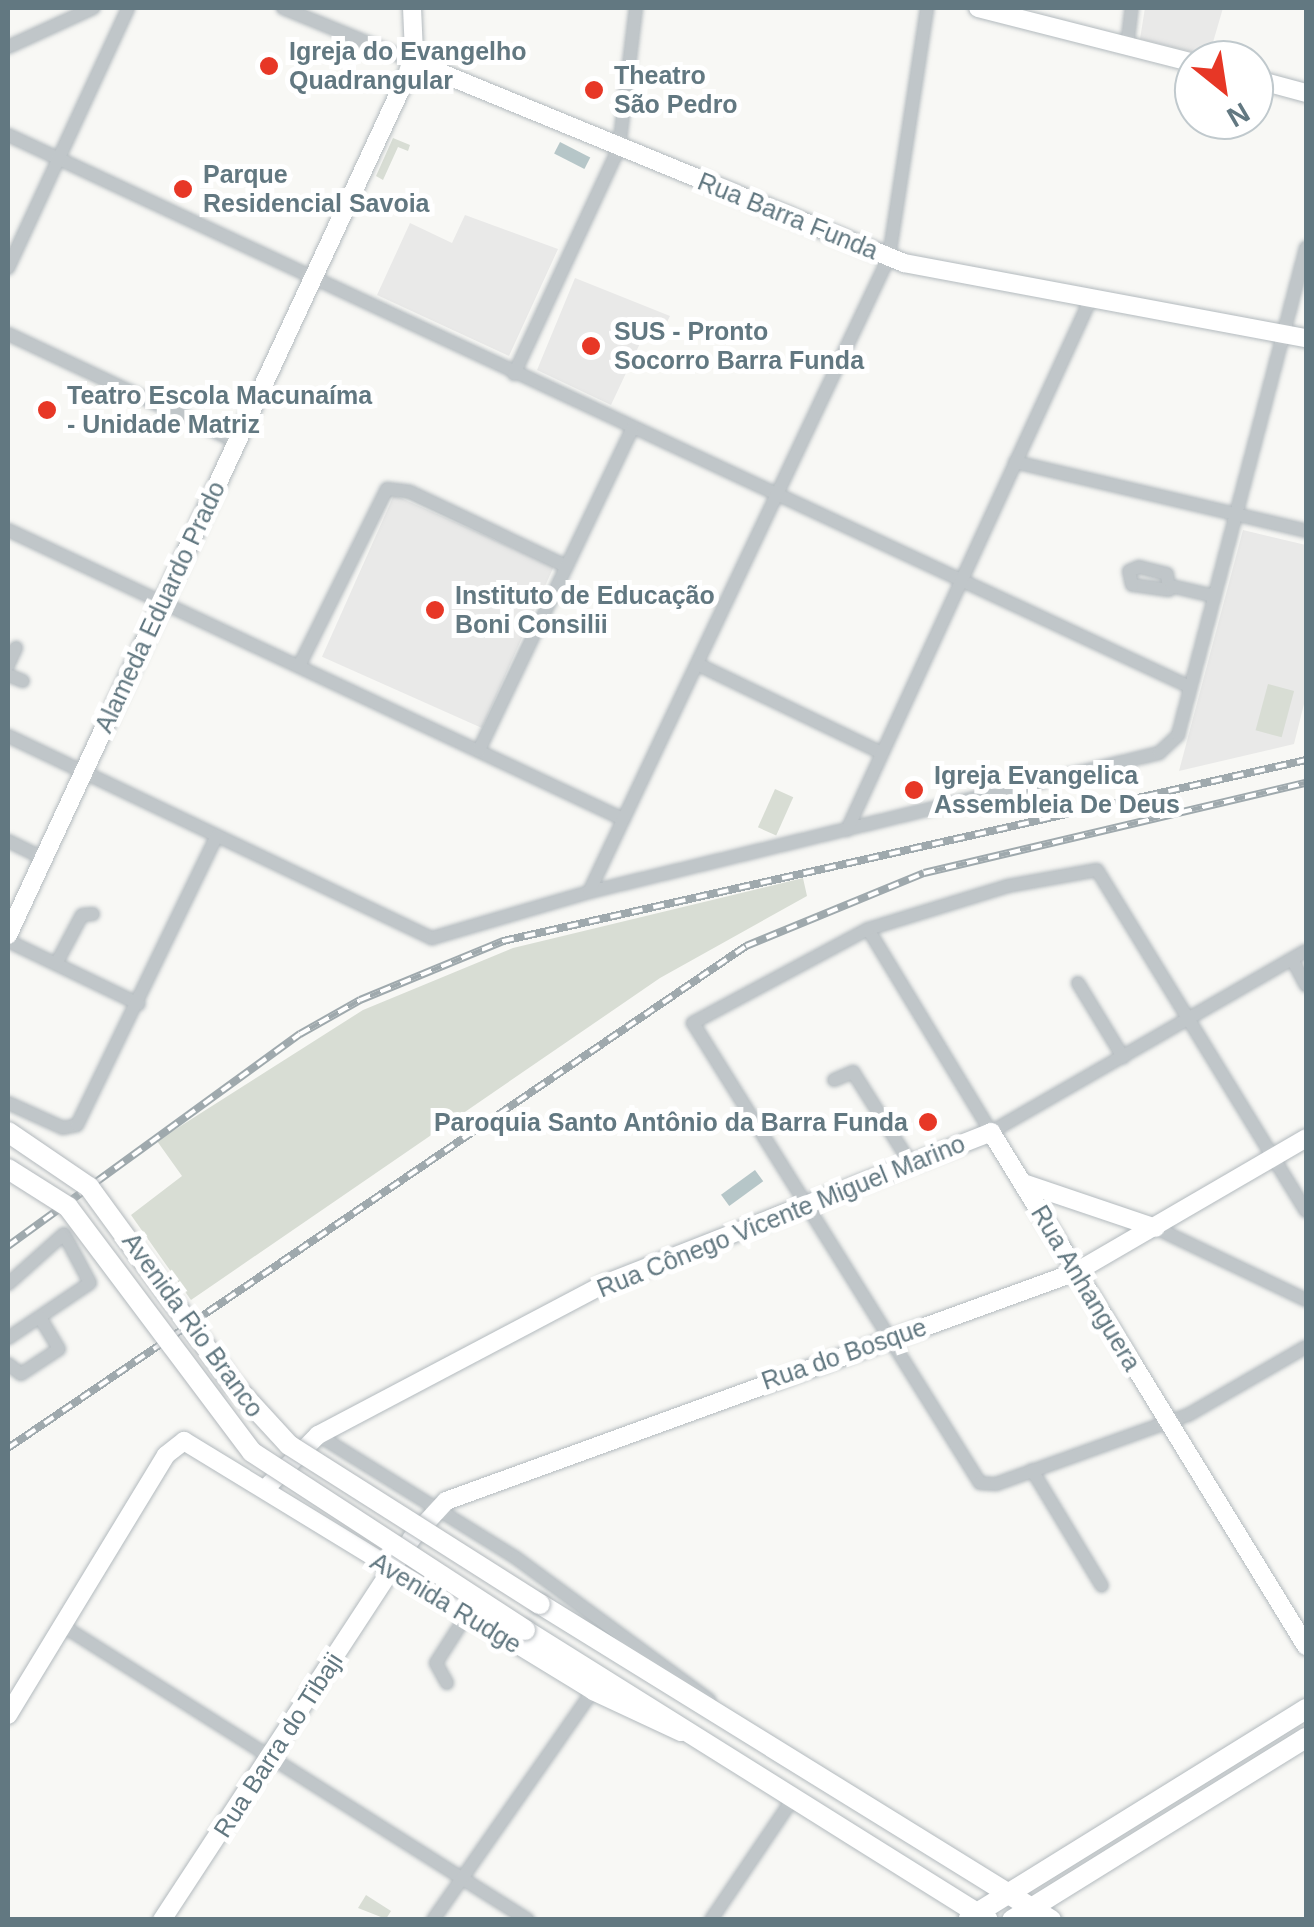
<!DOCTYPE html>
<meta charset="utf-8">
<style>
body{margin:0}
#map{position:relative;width:1314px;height:1927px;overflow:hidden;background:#f8f8f5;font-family:Arial,sans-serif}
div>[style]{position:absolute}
.built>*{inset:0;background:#e9e9e8;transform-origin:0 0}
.green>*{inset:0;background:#d8ddd4;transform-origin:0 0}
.water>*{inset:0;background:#b6c6c8;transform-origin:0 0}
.roads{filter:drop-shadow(0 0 2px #b3babe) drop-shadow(0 0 2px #b3babe)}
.street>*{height:12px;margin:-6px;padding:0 6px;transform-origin:6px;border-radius:6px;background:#c0c6c9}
.secondary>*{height:18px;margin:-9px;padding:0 9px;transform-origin:9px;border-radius:9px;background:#fff}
.primary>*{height:20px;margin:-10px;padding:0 10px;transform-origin:10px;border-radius:10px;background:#fff}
.rail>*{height:8px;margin-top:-4px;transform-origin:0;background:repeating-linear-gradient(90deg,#fff 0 11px,#9fa9ad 0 22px);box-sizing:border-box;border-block:2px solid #9fa9ad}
.bridges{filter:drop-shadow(0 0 2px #b2b8bc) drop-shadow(0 0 2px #b2b8bc)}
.primary-bridge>*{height:20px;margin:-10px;padding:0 10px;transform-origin:10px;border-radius:10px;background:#fff}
.dots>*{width:28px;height:28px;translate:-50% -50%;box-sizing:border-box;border:5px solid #fff;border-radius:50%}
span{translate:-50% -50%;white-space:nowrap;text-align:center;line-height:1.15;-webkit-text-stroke:10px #fff;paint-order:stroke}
.poi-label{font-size:25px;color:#627881;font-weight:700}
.left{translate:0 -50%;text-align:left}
.right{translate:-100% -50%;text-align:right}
.street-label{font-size:25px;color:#627881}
.frame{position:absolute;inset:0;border:10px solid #627881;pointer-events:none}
.north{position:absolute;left:1174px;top:40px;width:100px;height:100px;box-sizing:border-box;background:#fff;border:2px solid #c0c9cd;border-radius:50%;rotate:150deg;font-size:28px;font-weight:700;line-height:40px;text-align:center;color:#627881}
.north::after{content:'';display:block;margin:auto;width:35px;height:45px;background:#e73726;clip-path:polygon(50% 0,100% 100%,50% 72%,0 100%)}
</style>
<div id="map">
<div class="built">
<i style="clip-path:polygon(1145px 8px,1223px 8px,1209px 56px,1140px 39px)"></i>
<i style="clip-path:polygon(465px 215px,558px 249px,509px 356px,377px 295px,410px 223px,452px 243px)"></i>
<i style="clip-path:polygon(575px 278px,670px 316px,664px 328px,650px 322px,611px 405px,537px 370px)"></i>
<i style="left:394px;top:495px;width:175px;height:177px;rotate:24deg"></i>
<i style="clip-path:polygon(1243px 530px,1306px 545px,1306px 696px,1294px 744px,1179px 771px)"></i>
</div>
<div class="green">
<i style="clip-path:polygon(393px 138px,410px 145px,408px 151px,398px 147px,383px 180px,376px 176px)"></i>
<i style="left:1268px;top:684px;width:27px;height:48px;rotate:15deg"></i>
<i style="left:775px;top:789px;width:20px;height:42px;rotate:24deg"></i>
<i style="clip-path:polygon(803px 878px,807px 896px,660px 978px,191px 1300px,131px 1215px,182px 1176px,157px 1141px,363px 1010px,513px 948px)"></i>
<i style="clip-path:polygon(366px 1895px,391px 1911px,386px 1919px,358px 1908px)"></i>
</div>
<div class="water">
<i style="left:560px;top:142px;width:34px;height:13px;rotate:27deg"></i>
<i style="left:755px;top:1170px;width:14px;height:42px;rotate:54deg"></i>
</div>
<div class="roads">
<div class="street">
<i style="left:283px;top:8px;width:139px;rotate:22.3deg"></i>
<i style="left:1127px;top:46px;width:38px;rotate:-83deg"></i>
<i style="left:8px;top:47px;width:94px;rotate:-24.6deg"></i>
<i style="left:8px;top:135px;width:1305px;rotate:25.03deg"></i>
<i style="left:8px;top:268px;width:286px;rotate:-65.2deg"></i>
<i style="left:8px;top:334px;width:253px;rotate:25.2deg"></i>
<i style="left:514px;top:374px;width:249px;rotate:-65.1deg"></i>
<i style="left:619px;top:148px;width:141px;rotate:-83.1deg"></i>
<i style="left:1015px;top:462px;width:299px;rotate:13.3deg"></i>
<i style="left:8px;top:530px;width:680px;rotate:25.17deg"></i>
<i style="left:1139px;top:567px;width:29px;rotate:14deg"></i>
<i style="left:1167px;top:574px;width:16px;rotate:83deg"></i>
<i style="left:1169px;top:590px;width:37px;rotate:-172deg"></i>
<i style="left:1132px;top:585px;width:14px;rotate:-102deg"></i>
<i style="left:1129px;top:571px;width:11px;rotate:-22deg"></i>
<i style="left:1171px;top:586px;width:44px;rotate:13.1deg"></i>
<i style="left:697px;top:664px;width:205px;rotate:25.7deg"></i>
<i style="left:8px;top:665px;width:19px;rotate:-65deg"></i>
<i style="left:299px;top:666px;width:198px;rotate:-63.6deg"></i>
<i style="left:387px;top:489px;width:23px;rotate:7deg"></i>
<i style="left:410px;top:492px;width:173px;rotate:25.4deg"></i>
<i style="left:8px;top:675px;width:16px;rotate:22deg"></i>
<i style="left:8px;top:736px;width:470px;rotate:25.5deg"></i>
<i style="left:432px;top:938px;width:164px;rotate:-16.3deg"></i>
<i style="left:589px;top:892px;width:587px;rotate:-13.7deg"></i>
<i style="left:1159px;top:753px;width:26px;rotate:-43deg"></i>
<i style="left:1178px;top:735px;width:504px;rotate:-75.27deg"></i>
<i style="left:479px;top:750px;width:356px;rotate:-64.5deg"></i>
<i style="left:847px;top:830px;width:588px;rotate:-65.35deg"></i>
<i style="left:8px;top:841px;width:39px;rotate:26deg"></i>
<i style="left:589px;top:892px;width:702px;rotate:-64.71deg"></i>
<i style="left:889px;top:257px;width:252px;rotate:-81.3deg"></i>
<i style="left:868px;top:929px;width:237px;rotate:58.8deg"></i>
<i style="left:991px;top:1132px;width:363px;rotate:-29.9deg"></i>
<i style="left:8px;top:941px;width:145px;rotate:25.7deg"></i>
<i style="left:1292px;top:959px;width:30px;rotate:62deg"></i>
<i style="left:56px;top:964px;width:55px;rotate:-62deg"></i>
<i style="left:82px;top:915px;width:11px;rotate:-5deg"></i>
<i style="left:1078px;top:983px;width:87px;rotate:58.7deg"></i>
<i style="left:834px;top:1080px;width:21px;rotate:-23deg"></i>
<i style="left:853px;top:1072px;width:109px;rotate:57.8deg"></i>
<i style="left:8px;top:1103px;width:60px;rotate:24.4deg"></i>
<i style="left:63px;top:1128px;width:14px;rotate:-12deg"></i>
<i style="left:77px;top:1125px;width:321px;rotate:-64.2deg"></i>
<i style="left:1306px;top:1211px;width:400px;rotate:-121.5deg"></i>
<i style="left:1097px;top:870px;width:90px;rotate:169.8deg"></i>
<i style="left:1008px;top:886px;width:146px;rotate:162.9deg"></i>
<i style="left:868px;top:929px;width:199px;rotate:151.8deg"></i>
<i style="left:693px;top:1023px;width:542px;rotate:58.04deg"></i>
<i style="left:980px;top:1483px;width:16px;rotate:4deg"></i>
<i style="left:996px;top:1484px;width:204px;rotate:-19.8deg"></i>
<i style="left:1188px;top:1415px;width:136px;rotate:-30deg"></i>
<i style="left:1156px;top:1228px;width:166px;rotate:25.6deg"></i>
<i style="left:8px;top:1284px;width:75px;rotate:-41.8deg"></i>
<i style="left:64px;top:1234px;width:55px;rotate:62deg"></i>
<i style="left:90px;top:1283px;width:99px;rotate:146.1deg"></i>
<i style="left:8px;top:1364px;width:16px;rotate:38deg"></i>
<i style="left:21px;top:1374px;width:45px;rotate:-33.3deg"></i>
<i style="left:59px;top:1349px;width:37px;rotate:-121deg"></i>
<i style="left:318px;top:1435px;width:233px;rotate:31.8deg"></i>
<i style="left:516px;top:1558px;width:240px;rotate:36.3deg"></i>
<i style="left:1032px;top:1470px;width:135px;rotate:58.9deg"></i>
<i style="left:63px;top:1626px;width:550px;rotate:32.3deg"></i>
<i style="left:447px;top:1683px;width:23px;rotate:-119deg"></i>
<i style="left:436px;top:1663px;width:56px;rotate:-57.4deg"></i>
<i style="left:433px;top:1920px;width:279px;rotate:-55.1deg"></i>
<i style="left:711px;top:1920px;width:145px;rotate:-56deg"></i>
</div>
<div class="secondary">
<i style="left:978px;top:8px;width:223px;rotate:14.3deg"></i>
<i style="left:412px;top:61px;width:532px;rotate:22.32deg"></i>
<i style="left:904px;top:263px;width:409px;rotate:10.6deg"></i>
<i style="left:1254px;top:79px;width:54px;rotate:15.1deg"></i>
<i style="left:8px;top:935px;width:945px;rotate:-65.09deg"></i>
<i style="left:406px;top:78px;width:26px;rotate:-72deg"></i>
<i style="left:414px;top:53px;width:45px;rotate:-92.5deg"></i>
<i style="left:1023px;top:1183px;width:140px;rotate:18.7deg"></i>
<i style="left:265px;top:1489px;width:76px;rotate:-45.5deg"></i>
<i style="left:318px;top:1435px;width:323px;rotate:-27.8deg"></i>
<i style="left:604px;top:1284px;width:416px;rotate:-21.4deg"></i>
<i style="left:991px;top:1132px;width:603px;rotate:58.5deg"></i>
<i style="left:8px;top:1715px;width:304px;rotate:-58.7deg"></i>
<i style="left:166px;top:1455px;width:23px;rotate:-38deg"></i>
<i style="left:184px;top:1441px;width:479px;rotate:31.4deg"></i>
<i style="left:593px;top:1691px;width:97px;rotate:25deg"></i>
<i style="left:162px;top:1920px;width:457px;rotate:-56.8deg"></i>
<i style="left:412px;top:1538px;width:50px;rotate:-47.4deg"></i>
<i style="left:446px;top:1501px;width:670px;rotate:-19.98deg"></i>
<i style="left:1076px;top:1272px;width:266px;rotate:-30.2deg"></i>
</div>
<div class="primary">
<i style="left:540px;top:1604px;width:601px;rotate:31.73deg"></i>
<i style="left:525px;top:1630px;width:546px;rotate:32.06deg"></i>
<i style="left:969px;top:1918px;width:397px;rotate:-31.8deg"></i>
<i style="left:1012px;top:1920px;width:346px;rotate:-31.8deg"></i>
</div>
</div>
<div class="rail">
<i style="left:8px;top:1246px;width:361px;rotate:-36deg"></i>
<i style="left:300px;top:1034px;width:69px;rotate:-29.5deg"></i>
<i style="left:360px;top:1000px;width:155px;rotate:-22.4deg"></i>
<i style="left:503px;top:941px;width:823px;rotate:-12.7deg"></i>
<i style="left:8px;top:1448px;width:893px;rotate:-34.22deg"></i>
<i style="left:746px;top:946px;width:192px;rotate:-22.3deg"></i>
<i style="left:924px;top:873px;width:392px;rotate:-13.3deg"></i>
</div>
<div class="bridges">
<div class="primary-bridge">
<i style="left:8px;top:1132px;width:98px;rotate:34.2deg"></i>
<i style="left:89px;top:1187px;width:243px;rotate:53.9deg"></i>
<i style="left:232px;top:1383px;width:84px;rotate:47.4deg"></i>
<i style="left:289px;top:1445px;width:297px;rotate:32.4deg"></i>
<i style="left:8px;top:1169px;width:71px;rotate:32.3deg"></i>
<i style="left:68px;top:1207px;width:306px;rotate:53.1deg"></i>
<i style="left:252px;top:1452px;width:326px;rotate:33.1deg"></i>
</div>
</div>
<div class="dots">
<i style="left:269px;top:66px;background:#e73726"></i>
<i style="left:594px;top:90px;background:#e73726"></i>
<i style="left:183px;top:189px;background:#e73726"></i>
<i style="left:591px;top:346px;background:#e73726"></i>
<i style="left:47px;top:410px;background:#e73726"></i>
<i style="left:435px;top:610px;background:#e73726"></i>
<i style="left:914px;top:790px;background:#e73726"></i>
<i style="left:928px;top:1122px;background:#e73726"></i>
</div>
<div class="poi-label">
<span class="left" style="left:289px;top:66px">Igreja do Evangelho<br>Quadrangular</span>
<span class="left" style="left:614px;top:90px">Theatro<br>São Pedro</span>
<span class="left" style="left:203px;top:189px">Parque<br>Residencial Savoia</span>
<span class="left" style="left:614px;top:346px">SUS - Pronto<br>Socorro Barra Funda</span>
<span class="left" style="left:67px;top:410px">Teatro Escola Macunaíma<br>- Unidade Matriz</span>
<span class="left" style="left:455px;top:610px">Instituto de Educação<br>Boni Consilii</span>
<span class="left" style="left:934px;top:790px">Igreja Evangelica<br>Assembleia De Deus</span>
<span class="right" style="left:908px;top:1122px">Paroquia Santo Antônio da Barra Funda</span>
</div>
<div class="street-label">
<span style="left:788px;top:216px;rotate:22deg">Rua Barra Funda</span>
<span style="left:160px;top:607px;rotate:-65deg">Alameda Eduardo Prado</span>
<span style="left:781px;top:1216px;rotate:-22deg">Rua Cônego Vicente Miguel Marino</span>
<span style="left:1086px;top:1288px;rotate:59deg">Rua Anhanguera</span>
<span style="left:193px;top:1325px;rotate:54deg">Avenida Rio Branco</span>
<span style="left:844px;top:1354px;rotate:-19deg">Rua do Bosque</span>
<span style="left:446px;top:1603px;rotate:31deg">Avenida Rudge</span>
<span style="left:278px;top:1745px;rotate:-57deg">Rua Barra do Tibaji</span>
</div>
<div class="frame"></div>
<div class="north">N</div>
</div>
